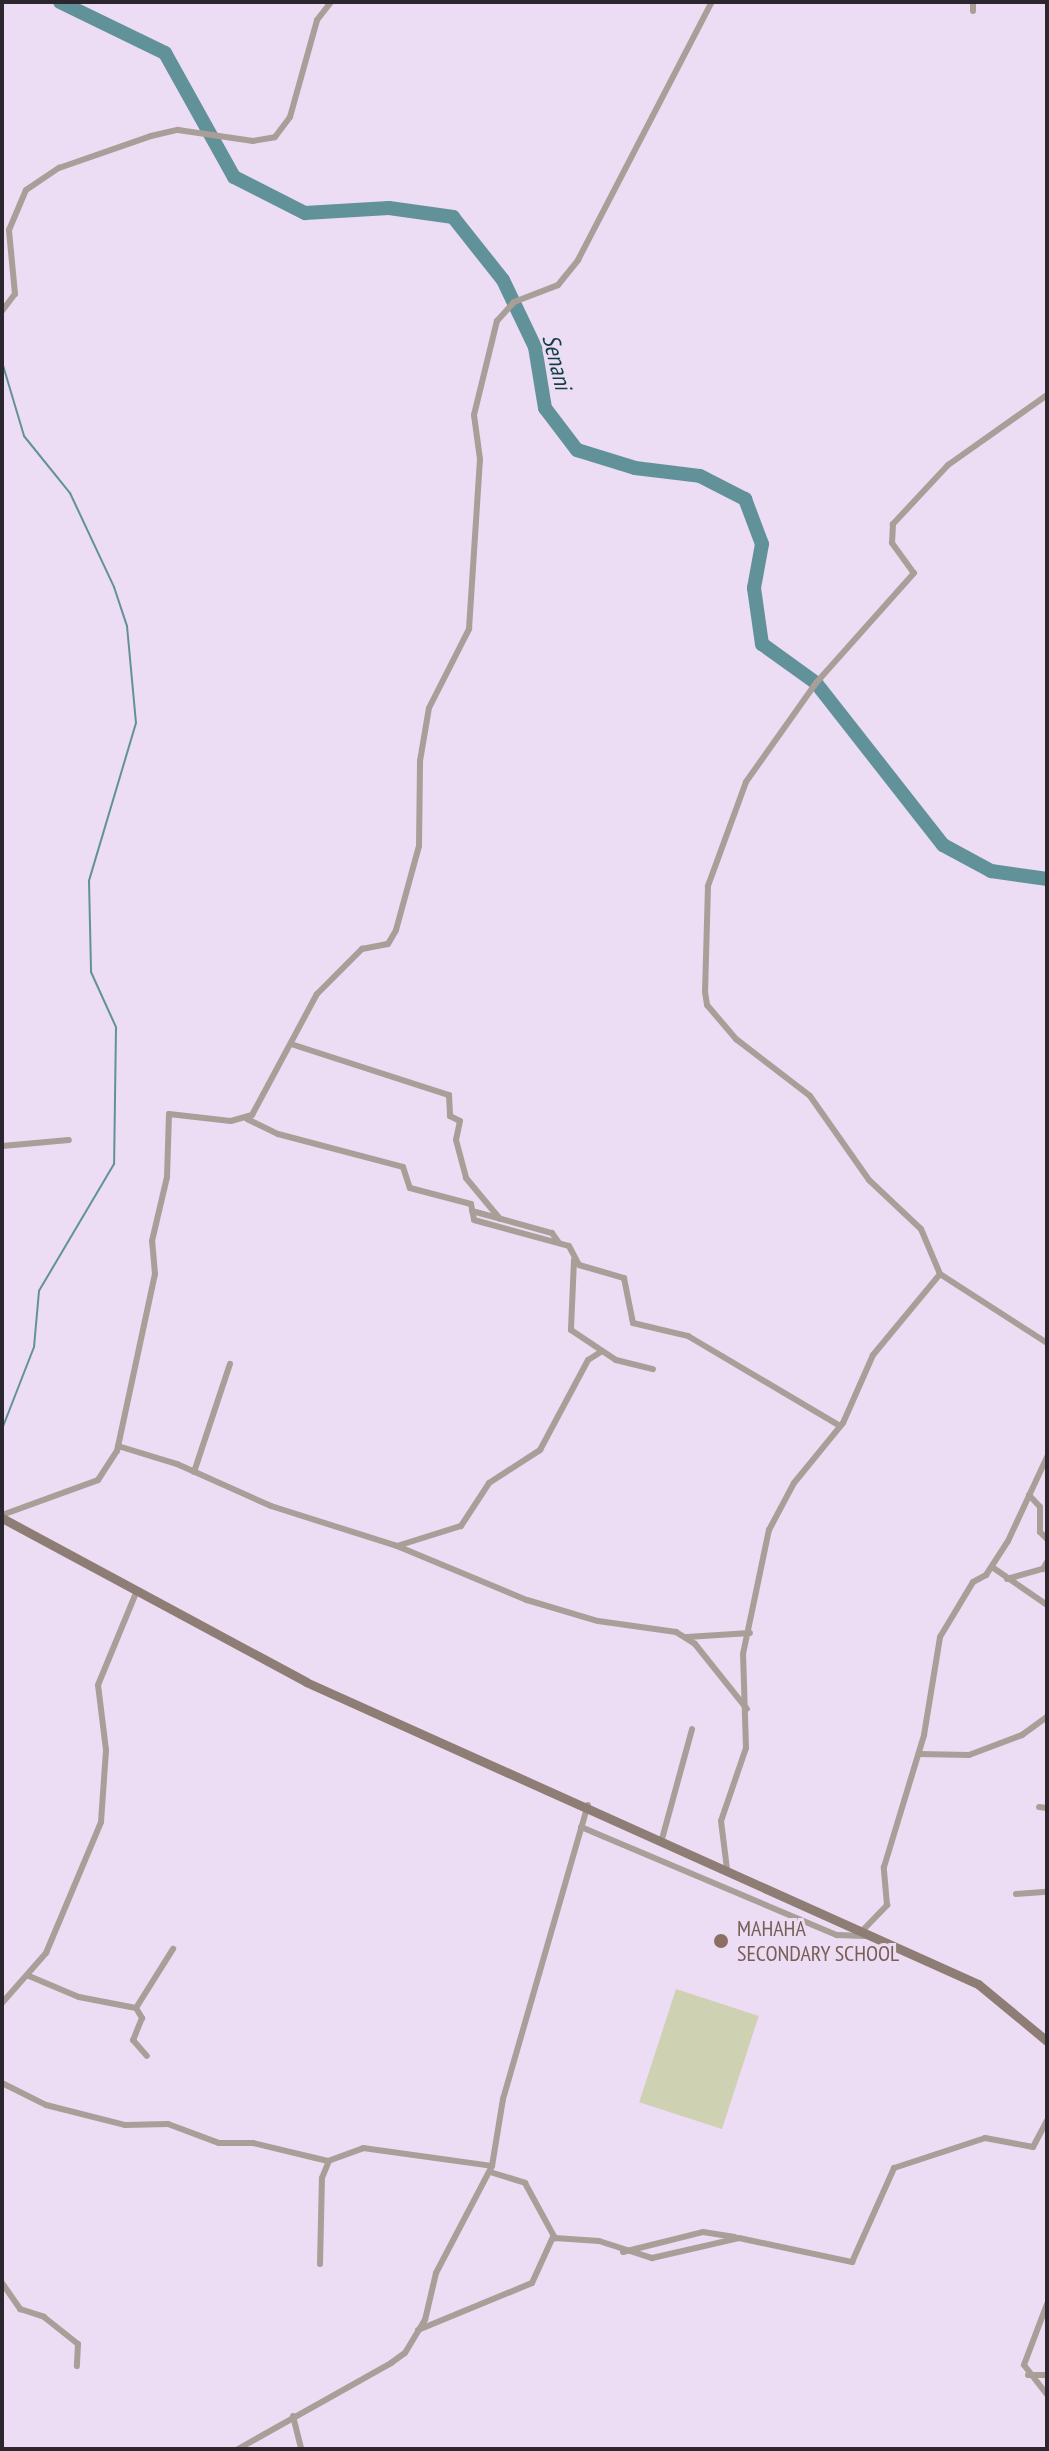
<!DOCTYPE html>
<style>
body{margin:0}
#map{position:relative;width:1049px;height:2451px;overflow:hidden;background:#ecdcf4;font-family:"PT Sans Narrow",sans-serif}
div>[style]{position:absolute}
.green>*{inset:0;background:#cfd1b3;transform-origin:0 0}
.stream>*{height:2px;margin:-1px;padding:0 1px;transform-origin:1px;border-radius:1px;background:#61929a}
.river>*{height:14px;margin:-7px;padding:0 7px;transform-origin:7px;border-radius:7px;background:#61929a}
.street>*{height:6px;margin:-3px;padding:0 3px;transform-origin:3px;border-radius:3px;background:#aa9e98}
.secondary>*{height:9px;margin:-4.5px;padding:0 4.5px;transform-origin:4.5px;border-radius:4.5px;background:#8e7d75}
.dots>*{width:22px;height:22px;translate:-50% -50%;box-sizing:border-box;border:4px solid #ecdcf4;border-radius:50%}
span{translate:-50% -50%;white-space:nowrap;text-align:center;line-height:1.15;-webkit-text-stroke:6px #ecdcf4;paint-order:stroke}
.education-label{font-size:22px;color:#785e54}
.left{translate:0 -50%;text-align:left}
.water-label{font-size:24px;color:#103f46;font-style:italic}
.frame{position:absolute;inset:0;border:4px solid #2c262e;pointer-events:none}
</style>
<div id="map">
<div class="green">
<i style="left:676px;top:1989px;width:87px;height:119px;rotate:18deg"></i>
</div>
<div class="stream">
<i style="left:2px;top:362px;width:77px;rotate:73.4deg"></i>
<i style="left:24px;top:436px;width:73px;rotate:51.1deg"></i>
<i style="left:70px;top:493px;width:104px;rotate:64.9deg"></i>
<i style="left:114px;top:587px;width:41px;rotate:71.6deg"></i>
<i style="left:127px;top:626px;width:97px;rotate:84.7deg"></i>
<i style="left:136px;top:723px;width:165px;rotate:106.6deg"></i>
<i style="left:89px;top:881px;width:91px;rotate:88.7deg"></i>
<i style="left:91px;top:972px;width:60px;rotate:65.6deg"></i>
<i style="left:116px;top:1027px;width:137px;rotate:90.8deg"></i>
<i style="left:114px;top:1164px;width:147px;rotate:120.6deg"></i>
<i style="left:39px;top:1291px;width:56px;rotate:95.1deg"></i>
<i style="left:34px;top:1347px;width:88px;rotate:111.3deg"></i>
</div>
<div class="river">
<i style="left:60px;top:2px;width:117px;rotate:25.9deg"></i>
<i style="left:165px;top:53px;width:142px;rotate:60.9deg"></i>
<i style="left:234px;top:177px;width:80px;rotate:26.9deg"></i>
<i style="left:305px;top:213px;width:84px;rotate:-3.4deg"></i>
<i style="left:389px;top:208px;width:65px;rotate:8deg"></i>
<i style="left:453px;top:217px;width:80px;rotate:51.6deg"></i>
<i style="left:503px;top:280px;width:74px;rotate:64.5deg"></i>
<i style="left:535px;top:347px;width:62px;rotate:80.7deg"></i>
<i style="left:545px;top:408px;width:53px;rotate:52.7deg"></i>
<i style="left:577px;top:450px;width:61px;rotate:17.2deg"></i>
<i style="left:635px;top:468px;width:65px;rotate:7deg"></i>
<i style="left:700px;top:476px;width:51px;rotate:27.1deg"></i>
<i style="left:745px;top:499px;width:48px;rotate:69.3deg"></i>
<i style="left:762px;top:544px;width:45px;rotate:100.3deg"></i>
<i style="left:754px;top:588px;width:57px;rotate:81.9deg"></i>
<i style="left:762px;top:644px;width:67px;rotate:35.8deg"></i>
<i style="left:816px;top:683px;width:206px;rotate:51.9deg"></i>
<i style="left:943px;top:845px;width:55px;rotate:28.4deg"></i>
<i style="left:991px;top:871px;width:57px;rotate:8.1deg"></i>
</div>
<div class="street">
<i style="left:973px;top:11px;width:9px;rotate:-90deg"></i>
<i style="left:2px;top:311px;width:21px;rotate:-53deg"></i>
<i style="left:15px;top:294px;width:64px;rotate:-95.4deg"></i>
<i style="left:9px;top:230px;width:43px;rotate:-67deg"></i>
<i style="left:26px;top:190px;width:40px;rotate:-34deg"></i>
<i style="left:59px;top:168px;width:97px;rotate:-19.2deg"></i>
<i style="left:151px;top:136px;width:28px;rotate:-13deg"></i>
<i style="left:178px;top:130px;width:76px;rotate:8.3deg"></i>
<i style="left:253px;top:141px;width:22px;rotate:-10deg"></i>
<i style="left:275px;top:137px;width:25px;rotate:-53deg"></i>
<i style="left:290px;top:117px;width:101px;rotate:-74.4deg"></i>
<i style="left:317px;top:20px;width:23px;rotate:-52deg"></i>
<i style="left:1047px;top:395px;width:121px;rotate:144.7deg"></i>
<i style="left:948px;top:465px;width:81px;rotate:133deg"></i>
<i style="left:893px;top:524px;width:19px;rotate:93deg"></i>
<i style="left:892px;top:543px;width:37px;rotate:54deg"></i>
<i style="left:914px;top:573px;width:147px;rotate:131.7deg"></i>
<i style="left:816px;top:683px;width:121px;rotate:125.3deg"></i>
<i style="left:746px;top:782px;width:111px;rotate:110.1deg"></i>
<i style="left:708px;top:886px;width:106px;rotate:91.6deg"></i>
<i style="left:705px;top:992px;width:13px;rotate:81deg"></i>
<i style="left:707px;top:1005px;width:45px;rotate:49.5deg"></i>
<i style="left:736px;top:1039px;width:93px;rotate:37.6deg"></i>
<i style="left:810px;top:1096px;width:103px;rotate:54.9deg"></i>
<i style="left:869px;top:1180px;width:71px;rotate:43.3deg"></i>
<i style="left:921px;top:1229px;width:49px;rotate:67.1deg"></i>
<i style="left:940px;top:1274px;width:127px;rotate:32.8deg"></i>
<i style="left:291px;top:1044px;width:166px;rotate:17.9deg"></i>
<i style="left:449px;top:1095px;width:21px;rotate:87deg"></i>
<i style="left:450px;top:1116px;width:11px;rotate:27deg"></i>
<i style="left:460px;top:1121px;width:19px;rotate:102deg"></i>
<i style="left:456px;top:1140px;width:39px;rotate:75deg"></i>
<i style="left:466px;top:1178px;width:53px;rotate:50.3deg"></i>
<i style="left:247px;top:1119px;width:34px;rotate:26deg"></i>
<i style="left:278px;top:1134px;width:129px;rotate:14.8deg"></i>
<i style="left:403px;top:1167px;width:22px;rotate:72deg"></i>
<i style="left:410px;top:1188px;width:63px;rotate:14.7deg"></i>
<i style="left:471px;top:1204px;width:16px;rotate:79deg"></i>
<i style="left:474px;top:1220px;width:98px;rotate:15.3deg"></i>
<i style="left:569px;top:1246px;width:21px;rotate:62deg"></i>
<i style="left:579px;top:1265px;width:47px;rotate:16.1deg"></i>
<i style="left:624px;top:1278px;width:46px;rotate:78.7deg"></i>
<i style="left:633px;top:1323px;width:57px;rotate:13.3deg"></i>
<i style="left:688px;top:1336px;width:177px;rotate:30.6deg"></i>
<i style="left:2px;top:1146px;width:67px;rotate:-5.1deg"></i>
<i style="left:472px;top:1211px;width:83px;rotate:15.4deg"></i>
<i style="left:552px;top:1233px;width:12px;rotate:55deg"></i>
<i style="left:574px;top:1260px;width:70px;rotate:92.5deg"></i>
<i style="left:571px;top:1330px;width:54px;rotate:33.7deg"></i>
<i style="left:616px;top:1360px;width:38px;rotate:14deg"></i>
<i style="left:118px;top:1446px;width:62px;rotate:17deg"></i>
<i style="left:177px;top:1464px;width:103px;rotate:24.1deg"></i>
<i style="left:271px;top:1506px;width:132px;rotate:17.6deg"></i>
<i style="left:397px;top:1546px;width:141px;rotate:22.6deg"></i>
<i style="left:527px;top:1600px;width:74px;rotate:16.5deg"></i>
<i style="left:598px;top:1621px;width:79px;rotate:8deg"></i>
<i style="left:676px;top:1632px;width:22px;rotate:32deg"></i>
<i style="left:695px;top:1644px;width:83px;rotate:51.3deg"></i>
<i style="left:194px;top:1472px;width:114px;rotate:-71.6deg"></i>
<i style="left:1029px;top:1495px;width:16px;rotate:47deg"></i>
<i style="left:1040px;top:1507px;width:25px;rotate:90deg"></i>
<i style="left:1040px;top:1532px;width:10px;rotate:45deg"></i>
<i style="left:2px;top:1515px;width:102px;rotate:-20deg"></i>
<i style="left:98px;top:1480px;width:35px;rotate:-57deg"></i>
<i style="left:117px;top:1451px;width:181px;rotate:-77.9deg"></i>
<i style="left:155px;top:1274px;width:33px;rotate:-95deg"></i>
<i style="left:152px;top:1241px;width:66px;rotate:-76.8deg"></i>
<i style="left:167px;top:1177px;width:63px;rotate:-88.2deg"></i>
<i style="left:169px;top:1114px;width:62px;rotate:6.4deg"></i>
<i style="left:231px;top:1121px;width:22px;rotate:-16deg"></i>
<i style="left:252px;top:1115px;width:137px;rotate:-61.8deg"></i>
<i style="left:317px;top:994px;width:64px;rotate:-45deg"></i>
<i style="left:362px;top:949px;width:26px;rotate:-11deg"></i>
<i style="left:388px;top:944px;width:16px;rotate:-60deg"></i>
<i style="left:396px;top:930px;width:87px;rotate:-74.7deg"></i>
<i style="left:419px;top:846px;width:85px;rotate:-89.3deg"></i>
<i style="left:420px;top:761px;width:54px;rotate:-80.4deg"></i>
<i style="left:429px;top:708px;width:89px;rotate:-63.1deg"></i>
<i style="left:469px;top:629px;width:170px;rotate:-86.3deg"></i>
<i style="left:480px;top:459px;width:44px;rotate:-97.8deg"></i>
<i style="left:474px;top:415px;width:97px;rotate:-76.3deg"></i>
<i style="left:497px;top:321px;width:25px;rotate:-48deg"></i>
<i style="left:514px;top:302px;width:47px;rotate:-21.1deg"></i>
<i style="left:558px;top:285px;width:32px;rotate:-51deg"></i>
<i style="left:578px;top:260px;width:291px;rotate:-62.6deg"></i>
<i style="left:397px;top:1546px;width:67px;rotate:-17.4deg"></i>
<i style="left:461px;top:1526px;width:51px;rotate:-56.9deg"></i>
<i style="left:489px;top:1483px;width:61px;rotate:-32.9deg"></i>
<i style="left:540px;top:1450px;width:102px;rotate:-61.9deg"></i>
<i style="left:588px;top:1360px;width:15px;rotate:-32deg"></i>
<i style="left:992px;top:1567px;width:67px;rotate:34.6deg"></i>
<i style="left:1007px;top:1579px;width:37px;rotate:-16deg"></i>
<i style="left:1043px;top:1569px;width:8px;rotate:-60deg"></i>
<i style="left:687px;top:1637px;width:63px;rotate:-3.6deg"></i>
<i style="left:919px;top:1754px;width:50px;rotate:1.1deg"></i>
<i style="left:969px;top:1755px;width:57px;rotate:-20.7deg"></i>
<i style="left:1022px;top:1735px;width:31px;rotate:-36deg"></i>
<i style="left:1039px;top:1807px;width:8px;rotate:7deg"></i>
<i style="left:581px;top:1827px;width:278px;rotate:22.9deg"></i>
<i style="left:837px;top:1935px;width:34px;rotate:2deg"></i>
<i style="left:662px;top:1839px;width:114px;rotate:-74.7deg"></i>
<i style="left:727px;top:1869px;width:48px;rotate:-97.1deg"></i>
<i style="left:721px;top:1821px;width:77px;rotate:-71.1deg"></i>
<i style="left:746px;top:1748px;width:94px;rotate:-91.8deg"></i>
<i style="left:743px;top:1654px;width:127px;rotate:-78.2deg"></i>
<i style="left:769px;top:1530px;width:53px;rotate:-62deg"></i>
<i style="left:794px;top:1483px;width:77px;rotate:-50.8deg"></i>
<i style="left:843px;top:1423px;width:74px;rotate:-66.2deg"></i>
<i style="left:873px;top:1355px;width:105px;rotate:-50.4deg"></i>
<i style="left:1016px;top:1894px;width:31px;rotate:-4deg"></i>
<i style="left:863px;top:1930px;width:35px;rotate:-46deg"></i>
<i style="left:887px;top:1905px;width:38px;rotate:-95deg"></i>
<i style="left:884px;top:1867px;width:138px;rotate:-73.1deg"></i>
<i style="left:924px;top:1735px;width:99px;rotate:-80.7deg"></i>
<i style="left:940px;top:1637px;width:64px;rotate:-59deg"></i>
<i style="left:973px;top:1582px;width:15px;rotate:-28deg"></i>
<i style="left:986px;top:1575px;width:40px;rotate:-57.1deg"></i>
<i style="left:1008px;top:1541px;width:93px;rotate:-65.1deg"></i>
<i style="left:29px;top:1976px;width:54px;rotate:22.8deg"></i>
<i style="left:79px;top:1997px;width:58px;rotate:10.9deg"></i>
<i style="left:136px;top:2008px;width:12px;rotate:59deg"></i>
<i style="left:142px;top:2018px;width:24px;rotate:112deg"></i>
<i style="left:133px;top:2040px;width:21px;rotate:49deg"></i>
<i style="left:2px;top:2003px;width:67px;rotate:-48.7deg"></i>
<i style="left:46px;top:1953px;width:142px;rotate:-67.2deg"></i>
<i style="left:101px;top:1822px;width:72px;rotate:-86deg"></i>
<i style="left:106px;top:1750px;width:65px;rotate:-97deg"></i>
<i style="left:98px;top:1685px;width:100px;rotate:-67.6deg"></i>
<i style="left:136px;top:2008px;width:70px;rotate:-57.9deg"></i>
<i style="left:2px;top:2083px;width:49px;rotate:26.6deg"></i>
<i style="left:46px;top:2105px;width:81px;rotate:14.2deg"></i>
<i style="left:125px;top:2125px;width:43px;rotate:-1.3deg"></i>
<i style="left:168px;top:2124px;width:54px;rotate:20.4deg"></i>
<i style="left:219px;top:2143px;width:34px"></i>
<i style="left:253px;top:2143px;width:77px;rotate:13.5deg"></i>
<i style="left:328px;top:2161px;width:37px;rotate:-20deg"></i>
<i style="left:363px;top:2148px;width:130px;rotate:7.9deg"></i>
<i style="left:490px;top:2172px;width:37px;rotate:17deg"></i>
<i style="left:525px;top:2183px;width:63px;rotate:61.4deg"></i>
<i style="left:555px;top:2238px;width:44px;rotate:3.9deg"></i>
<i style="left:599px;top:2241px;width:56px;rotate:17.8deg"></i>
<i style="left:652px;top:2258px;width:89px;rotate:-12.9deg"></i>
<i style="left:739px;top:2238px;width:116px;rotate:12deg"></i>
<i style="left:852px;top:2262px;width:103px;rotate:-65.9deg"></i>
<i style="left:894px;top:2168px;width:96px;rotate:-18.2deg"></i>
<i style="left:985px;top:2138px;width:49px;rotate:10.6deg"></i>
<i style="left:1033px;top:2147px;width:30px;rotate:-62deg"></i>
<i style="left:623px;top:2252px;width:82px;rotate:-14deg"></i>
<i style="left:703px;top:2232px;width:32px;rotate:9deg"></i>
<i style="left:320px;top:2264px;width:86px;rotate:-88.7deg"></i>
<i style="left:322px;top:2178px;width:18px;rotate:-68deg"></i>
<i style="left:2px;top:2283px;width:32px;rotate:55deg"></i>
<i style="left:20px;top:2309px;width:25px;rotate:18deg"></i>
<i style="left:44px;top:2317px;width:43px;rotate:38.5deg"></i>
<i style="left:78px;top:2344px;width:22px;rotate:93deg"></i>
<i style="left:1047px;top:2304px;width:65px;rotate:110.7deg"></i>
<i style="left:1024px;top:2365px;width:37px;rotate:52deg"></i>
<i style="left:418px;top:2330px;width:123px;rotate:-22.4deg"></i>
<i style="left:532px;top:2283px;width:51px;rotate:-65.5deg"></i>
<i style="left:1028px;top:2375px;width:19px"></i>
<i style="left:293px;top:2416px;width:34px;rotate:76deg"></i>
<i style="left:238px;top:2449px;width:176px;rotate:-29.3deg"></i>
<i style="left:391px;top:2363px;width:17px;rotate:-36deg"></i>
<i style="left:405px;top:2353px;width:39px;rotate:-59deg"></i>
<i style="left:425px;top:2320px;width:48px;rotate:-76.8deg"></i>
<i style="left:436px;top:2273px;width:121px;rotate:-62.4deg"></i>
<i style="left:492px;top:2166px;width:68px;rotate:-80.7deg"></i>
<i style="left:503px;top:2099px;width:306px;rotate:-73.9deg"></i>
</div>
<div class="secondary">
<i style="left:2px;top:1518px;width:345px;rotate:28.3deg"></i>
<i style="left:306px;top:1682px;width:737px;rotate:24.2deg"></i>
<i style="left:978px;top:1984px;width:89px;rotate:39.6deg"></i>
</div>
<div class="dots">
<i style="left:721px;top:1941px;background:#8d6e63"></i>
</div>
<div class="education-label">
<span class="left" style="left:737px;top:1941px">MAHAHA<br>SECONDARY SCHOOL</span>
</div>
<div class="water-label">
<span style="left:557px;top:362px;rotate:76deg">Senani</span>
</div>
<div class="frame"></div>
</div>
